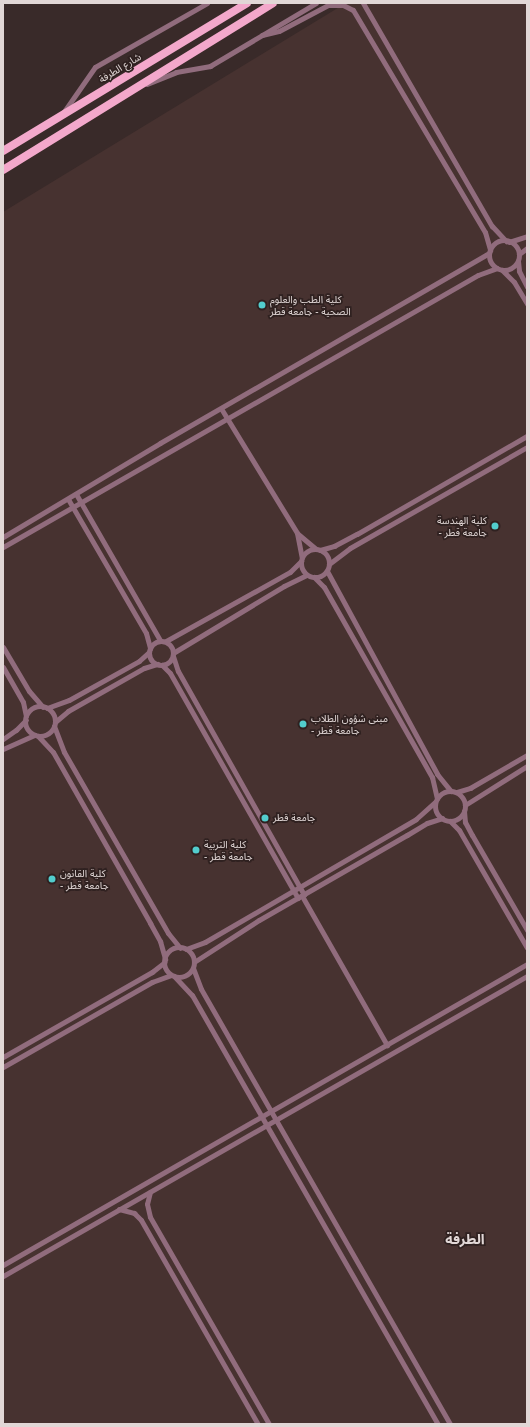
<!DOCTYPE html>
<meta charset="utf-8">
<style>
body{margin:0}
#map{position:relative;width:530px;height:1427px;overflow:hidden;background:#392a29;font-family:Arial,"Noto Sans Arabic",sans-serif}
div>[style]{position:absolute}
.built>*{inset:0;background:#473230}
.street>*{height:5px;margin:-2.5px;padding:0 2.5px;transform-origin:2.5px;border-radius:2.5px;background:#916c7d}
.street>.ring{margin:-2.5px;padding:0;box-sizing:content-box;background:none;border:5px solid #916c7d;border-radius:50%}
.primary>*{height:8px;margin:-4px;padding:0 4px;transform-origin:4px;border-radius:4px;background:#f3a8cb}
.dots>*{width:11px;height:11px;translate:-50% -50%;box-sizing:border-box;border:2px solid #2f2120;border-radius:50%}
span{translate:-50% -50%;white-space:nowrap;text-align:center;line-height:1.15;-webkit-text-stroke:3.5px #2f2120;paint-order:stroke}
.street-label{font-size:10px;color:#e1d7d6}
.poi-label{font-size:10px;color:#e1d7d6}
.left{translate:0 -50%;text-align:left}
.right{translate:-100% -50%;text-align:right}
.district-label{font-size:14px;color:#e1d7d6;font-weight:700}
.frame{position:absolute;inset:0;border:4px solid #e1d7d6;pointer-events:none}
</style>
<div id="map">
<div class="built">
<i style="clip-path:polygon(346px 3px,527px 3px,527px 1424px,3px 1424px,3px 212px)"></i>
</div>
<div class="street">
<i style="left:363px;top:3px;width:258px;rotate:60deg"></i>
<i style="left:492px;top:226px;width:21px;rotate:47deg"></i>
<i style="left:262px;top:35px;width:17px;rotate:-13deg"></i>
<i style="left:279px;top:31px;width:55px;rotate:-28deg"></i>
<i style="left:328px;top:5px;width:15px"></i>
<i style="left:343px;top:5px;width:11px;rotate:27deg"></i>
<i style="left:353px;top:10px;width:258px;rotate:59.3deg"></i>
<i style="left:485px;top:232px;width:19px;rotate:74deg"></i>
<i style="left:147px;top:84px;width:31px;rotate:-22deg"></i>
<i style="left:176px;top:72px;width:35px;rotate:-10deg"></i>
<i style="left:210px;top:66px;width:123px;rotate:-30.7deg"></i>
<i style="left:63px;top:113px;width:56px;rotate:-55.2deg"></i>
<i style="left:95px;top:67px;width:129px;rotate:-29.7deg"></i>
<i class="ring" style="left:489px;top:240px;width:25px;height:25px"></i>
<i style="left:509px;top:242px;width:19px;rotate:-18deg"></i>
<i style="left:519px;top:254px;width:10px;rotate:-37deg"></i>
<i style="left:518px;top:261px;width:10px;rotate:84deg"></i>
<i style="left:519px;top:271px;width:18px;rotate:63deg"></i>
<i style="left:502px;top:270px;width:17px;rotate:45deg"></i>
<i style="left:514px;top:282px;width:26px;rotate:59deg"></i>
<i style="left:222px;top:410px;width:144px;rotate:58.6deg"></i>
<i style="left:297px;top:533px;width:25px;rotate:79deg"></i>
<i style="left:76px;top:494px;width:168px;rotate:60.1deg"></i>
<i style="left:68px;top:499px;width:155px;rotate:59.8deg"></i>
<i style="left:146px;top:633px;width:16px;rotate:75deg"></i>
<i style="left:298px;top:534px;width:23px;rotate:40deg"></i>
<i style="left:3px;top:537px;width:183px;rotate:-30.9deg"></i>
<i style="left:160px;top:443px;width:380px;rotate:-30deg"></i>
<i style="left:3px;top:547px;width:547px;rotate:-29.8deg"></i>
<i style="left:478px;top:275px;width:20px;rotate:-20deg"></i>
<i class="ring" style="left:301px;top:549px;width:23px;height:23px"></i>
<i style="left:320px;top:550px;width:15px;rotate:-16deg"></i>
<i style="left:334px;top:546px;width:26px;rotate:-28deg"></i>
<i style="left:357px;top:534px;width:196px;rotate:-30deg"></i>
<i style="left:329px;top:564px;width:26px;rotate:-37deg"></i>
<i style="left:350px;top:548px;width:204px;rotate:-29.7deg"></i>
<i style="left:327px;top:571px;width:231px;rotate:61.5deg"></i>
<i style="left:437px;top:774px;width:22px;rotate:51deg"></i>
<i style="left:314px;top:577px;width:14px;rotate:45deg"></i>
<i style="left:324px;top:587px;width:219px;rotate:60.4deg"></i>
<i style="left:432px;top:777px;width:22px;rotate:77deg"></i>
<i class="ring" style="left:149px;top:641px;width:19px;height:19px"></i>
<i style="left:166px;top:641px;width:142px;rotate:-29.1deg"></i>
<i style="left:290px;top:572px;width:16px;rotate:-45deg"></i>
<i style="left:3px;top:647px;width:51px;rotate:59.4deg"></i>
<i style="left:29px;top:691px;width:21px;rotate:49deg"></i>
<i style="left:173px;top:653px;width:130px;rotate:-31.1deg"></i>
<i style="left:284px;top:586px;width:25px;rotate:-26deg"></i>
<i style="left:173px;top:656px;width:16px;rotate:72deg"></i>
<i style="left:178px;top:671px;width:257px;rotate:60.6deg"></i>
<i style="left:162px;top:665px;width:11px;rotate:45deg"></i>
<i style="left:170px;top:673px;width:259px;rotate:60.4deg"></i>
<i style="left:3px;top:667px;width:40px;rotate:60.3deg"></i>
<i style="left:23px;top:702px;width:14px;rotate:78deg"></i>
<i class="ring" style="left:25px;top:706px;width:25px;height:25px"></i>
<i style="left:47px;top:708px;width:23px;rotate:-20deg"></i>
<i style="left:69px;top:700px;width:80px;rotate:-29.1deg"></i>
<i style="left:139px;top:661px;width:13px;rotate:-42deg"></i>
<i style="left:55px;top:722px;width:17px;rotate:-40deg"></i>
<i style="left:68px;top:711px;width:87px;rotate:-29.5deg"></i>
<i style="left:144px;top:668px;width:14px;rotate:-17deg"></i>
<i style="left:54px;top:726px;width:28px;rotate:69deg"></i>
<i style="left:64px;top:752px;width:209px;rotate:60.1deg"></i>
<i style="left:168px;top:933px;width:19px;rotate:51deg"></i>
<i style="left:38px;top:736px;width:22px;rotate:47deg"></i>
<i style="left:53px;top:752px;width:197px;rotate:60.4deg"></i>
<i style="left:150px;top:923px;width:21px;rotate:61deg"></i>
<i style="left:160px;top:941px;width:19px;rotate:74deg"></i>
<i style="left:3px;top:739px;width:16px;rotate:-35deg"></i>
<i style="left:16px;top:730px;width:14px;rotate:-45deg"></i>
<i style="left:3px;top:749px;width:35px;rotate:-24deg"></i>
<i class="ring" style="left:435px;top:791px;width:25px;height:25px"></i>
<i style="left:457px;top:792px;width:14px;rotate:-17deg"></i>
<i style="left:470px;top:788px;width:66px;rotate:-30.1deg"></i>
<i style="left:465px;top:805px;width:73px;rotate:-32.2deg"></i>
<i style="left:464px;top:811px;width:11px;rotate:85deg"></i>
<i style="left:465px;top:822px;width:15px;rotate:62deg"></i>
<i style="left:472px;top:835px;width:110px;rotate:59.9deg"></i>
<i style="left:450px;top:821px;width:13px;rotate:45deg"></i>
<i style="left:459px;top:830px;width:136px;rotate:60deg"></i>
<i style="left:302px;top:896px;width:172px;rotate:60.3deg"></i>
<i class="ring" style="left:164px;top:947px;width:25px;height:25px"></i>
<i style="left:186px;top:949px;width:20px;rotate:-20deg"></i>
<i style="left:205px;top:942px;width:244px;rotate:-30.2deg"></i>
<i style="left:416px;top:819px;width:25px;rotate:-42deg"></i>
<i style="left:194px;top:962px;width:77px;rotate:-32.9deg"></i>
<i style="left:259px;top:920px;width:171px;rotate:-29.9deg"></i>
<i style="left:407px;top:835px;width:23px;rotate:-31deg"></i>
<i style="left:427px;top:823px;width:16px;rotate:-18deg"></i>
<i style="left:193px;top:968px;width:22px;rotate:69deg"></i>
<i style="left:201px;top:989px;width:501px;rotate:60.21deg"></i>
<i style="left:174px;top:976px;width:26px;rotate:47deg"></i>
<i style="left:192px;top:995px;width:495px;rotate:60.2deg"></i>
<i style="left:3px;top:1057px;width:172px;rotate:-29.7deg"></i>
<i style="left:152px;top:972px;width:16px;rotate:-38deg"></i>
<i style="left:3px;top:1067px;width:172px;rotate:-29.7deg"></i>
<i style="left:152px;top:982px;width:20px;rotate:-20deg"></i>
<i style="left:150px;top:1192px;width:12px;rotate:104deg"></i>
<i style="left:147px;top:1204px;width:13px;rotate:77deg"></i>
<i style="left:150px;top:1217px;width:239px;rotate:60.1deg"></i>
<i style="left:119px;top:1209px;width:16px;rotate:15deg"></i>
<i style="left:134px;top:1213px;width:10px;rotate:45deg"></i>
<i style="left:141px;top:1220px;width:235px;rotate:60.2deg"></i>
<i style="left:3px;top:1265px;width:604px;rotate:-29.87deg"></i>
<i style="left:3px;top:1276px;width:604px;rotate:-29.79deg"></i>
</div>
<div class="primary">
<i style="left:3px;top:151px;width:285px;rotate:-31.2deg"></i>
<i style="left:3px;top:170px;width:317px;rotate:-31.7deg"></i>
</div>
<div class="dots">
<i style="left:262px;top:305px;background:#52cdcd"></i>
<i style="left:495px;top:526px;background:#52cdcd"></i>
<i style="left:303px;top:724px;background:#52cdcd"></i>
<i style="left:265px;top:818px;background:#52cdcd"></i>
<i style="left:196px;top:850px;background:#52cdcd"></i>
<i style="left:52px;top:879px;background:#52cdcd"></i>
</div>
<div class="street-label">
<span style="left:120px;top:68px;rotate:-31deg">شارع الطرفة</span>
</div>
<div class="poi-label">
<span class="left" style="left:270px;top:305px">كلية الطب والعلوم<br>الصحية - جامعة قطر</span>
<span class="right" style="left:487px;top:526px">كلية الهندسة<br>- جامعة قطر</span>
<span class="left" style="left:311px;top:724px">مبنى شؤون الطلاب<br>- جامعة قطر</span>
<span class="left" style="left:273px;top:818px">جامعة قطر</span>
<span class="left" style="left:204px;top:850px">كلية التربية<br>- جامعة قطر</span>
<span class="left" style="left:60px;top:879px">كلية القانون<br>- جامعة قطر</span>
</div>
<div class="district-label">
<span style="left:465px;top:1239px">الطرفة</span>
</div>
<div class="frame"></div>
</div>
